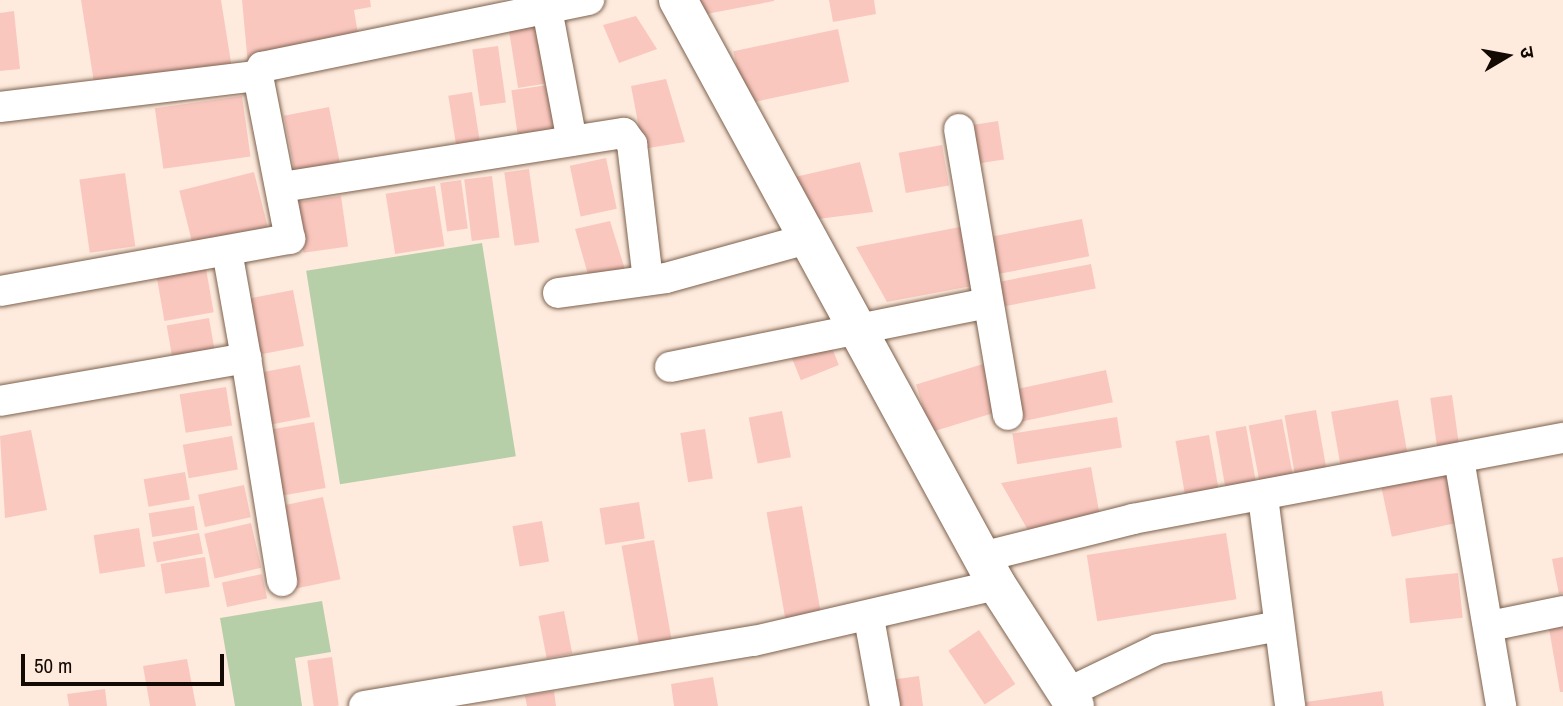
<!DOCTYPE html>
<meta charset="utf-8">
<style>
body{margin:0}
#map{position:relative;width:1563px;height:706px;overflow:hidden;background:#feebdd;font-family:"Archivo Narrow","Noto Sans Devanagari",sans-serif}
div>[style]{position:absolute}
.green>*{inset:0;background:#b6cfa8;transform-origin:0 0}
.building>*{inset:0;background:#fac7bf;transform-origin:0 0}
.roads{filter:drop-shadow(0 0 2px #7d614e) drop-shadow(0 0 2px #7d614e)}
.street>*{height:30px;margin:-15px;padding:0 15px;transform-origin:15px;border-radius:15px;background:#fff}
.secondary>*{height:38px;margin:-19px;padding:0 19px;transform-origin:19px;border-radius:19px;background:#fff}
span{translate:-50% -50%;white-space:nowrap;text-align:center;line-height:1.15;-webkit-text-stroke:6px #feebdd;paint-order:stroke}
.north{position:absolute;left:1472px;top:21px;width:70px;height:70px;-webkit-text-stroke:5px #feebdd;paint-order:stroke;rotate:80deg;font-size:19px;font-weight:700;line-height:28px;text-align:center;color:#140a04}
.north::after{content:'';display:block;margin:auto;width:24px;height:32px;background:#140a04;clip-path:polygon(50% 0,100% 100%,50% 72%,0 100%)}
.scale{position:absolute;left:21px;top:654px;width:203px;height:32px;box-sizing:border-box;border:4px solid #140a04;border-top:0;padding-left:9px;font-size:21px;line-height:24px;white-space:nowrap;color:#140a04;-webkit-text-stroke:5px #feebdd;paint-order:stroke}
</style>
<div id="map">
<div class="green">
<i style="left:482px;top:243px;width:216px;height:178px;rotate:81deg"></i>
<i style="clip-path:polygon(322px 601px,331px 652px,295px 658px,302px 706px,235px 706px,220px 618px)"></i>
</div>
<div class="building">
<i style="clip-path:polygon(81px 0,221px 0,233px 75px,95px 89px)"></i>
<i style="clip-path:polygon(242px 0,370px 0,371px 7px,354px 10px,360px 46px,248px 65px)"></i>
<i style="clip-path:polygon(699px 0,774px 0,774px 1px,701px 15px)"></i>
<i style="clip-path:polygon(829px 0,874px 0,876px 14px,833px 22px)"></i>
<i style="clip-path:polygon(14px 11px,20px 69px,0 71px,0 13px)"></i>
<i style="clip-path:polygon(636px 16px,657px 49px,619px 63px,603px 25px)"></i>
<i style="left:538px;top:22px;width:62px;height:30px;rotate:81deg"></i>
<i style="left:838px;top:29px;width:54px;height:107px;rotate:78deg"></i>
<i style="left:498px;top:46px;width:57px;height:26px;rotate:82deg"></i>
<i style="clip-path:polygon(666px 79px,685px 142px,643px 149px,631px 86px)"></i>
<i style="left:548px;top:85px;width:57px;height:37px;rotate:82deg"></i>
<i style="left:472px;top:92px;width:61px;height:24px;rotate:81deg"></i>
<i style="left:242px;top:96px;width:61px;height:88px;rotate:82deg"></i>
<i style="left:329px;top:107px;width:59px;height:46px;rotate:79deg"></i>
<i style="left:998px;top:121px;width:39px;height:26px;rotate:81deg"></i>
<i style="left:942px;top:145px;width:41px;height:44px;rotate:80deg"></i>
<i style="left:606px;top:158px;width:52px;height:37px;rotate:78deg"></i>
<i style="clip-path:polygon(860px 162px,873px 212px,818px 219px,795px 177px)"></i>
<i style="left:529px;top:169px;width:74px;height:25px;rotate:82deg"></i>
<i style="left:254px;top:172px;width:57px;height:77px;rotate:76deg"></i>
<i style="left:125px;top:173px;width:74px;height:46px;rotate:82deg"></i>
<i style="left:492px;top:176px;width:62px;height:28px;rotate:83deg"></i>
<i style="left:461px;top:180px;width:49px;height:21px;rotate:82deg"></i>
<i style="left:435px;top:186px;width:61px;height:50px;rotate:81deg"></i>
<i style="left:341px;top:196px;width:51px;height:45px;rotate:82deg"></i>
<i style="left:1082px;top:219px;width:38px;height:98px;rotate:79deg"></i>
<i style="clip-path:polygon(610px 221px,627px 276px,589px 278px,575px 229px)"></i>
<i style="clip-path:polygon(965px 226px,977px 285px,887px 302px,856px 247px)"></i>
<i style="left:205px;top:263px;width:50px;height:50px;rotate:80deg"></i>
<i style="left:1091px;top:264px;width:25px;height:101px;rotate:79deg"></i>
<i style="left:293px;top:290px;width:57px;height:46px;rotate:79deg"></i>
<i style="left:209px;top:318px;width:40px;height:43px;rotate:80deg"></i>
<i style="left:828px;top:338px;width:29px;height:41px;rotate:68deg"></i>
<i style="left:983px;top:364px;width:50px;height:70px;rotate:73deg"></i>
<i style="left:300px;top:365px;width:53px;height:45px;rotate:79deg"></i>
<i style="left:1106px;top:370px;width:33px;height:100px;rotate:78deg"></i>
<i style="left:226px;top:387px;width:39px;height:47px;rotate:81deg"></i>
<i style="left:1452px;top:395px;width:56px;height:22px;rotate:82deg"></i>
<i style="left:1398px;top:400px;width:67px;height:68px;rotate:80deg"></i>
<i style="left:1316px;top:410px;width:61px;height:32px;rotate:80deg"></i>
<i style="left:782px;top:411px;width:47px;height:34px;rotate:79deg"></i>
<i style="left:1117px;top:417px;width:31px;height:106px;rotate:81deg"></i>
<i style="left:1282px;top:419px;width:57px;height:34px;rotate:79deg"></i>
<i style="left:314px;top:422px;width:67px;height:48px;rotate:80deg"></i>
<i style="left:1246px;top:426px;width:56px;height:31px;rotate:80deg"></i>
<i style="left:705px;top:429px;width:50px;height:25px;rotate:81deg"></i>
<i style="clip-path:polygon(31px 430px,47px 510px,5px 518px,0 436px)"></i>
<i style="left:1209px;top:435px;width:62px;height:34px;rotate:80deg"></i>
<i style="left:232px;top:436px;width:34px;height:50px;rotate:80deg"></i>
<i style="clip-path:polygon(1091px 467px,1102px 527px,1033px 539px,1001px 483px)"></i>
<i style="left:185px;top:472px;width:28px;height:42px;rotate:80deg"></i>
<i style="left:1446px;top:474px;width:50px;height:66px;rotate:78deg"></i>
<i style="left:244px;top:485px;width:33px;height:47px;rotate:78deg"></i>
<i style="left:323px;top:497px;width:84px;height:49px;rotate:78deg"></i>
<i style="left:639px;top:502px;width:37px;height:40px;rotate:81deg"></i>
<i style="left:194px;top:506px;width:24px;height:46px;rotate:81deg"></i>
<i style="left:802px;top:506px;width:121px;height:36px;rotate:80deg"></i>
<i style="left:542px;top:521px;width:41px;height:30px;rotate:80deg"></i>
<i style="left:251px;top:523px;width:46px;height:48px;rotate:77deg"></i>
<i style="left:139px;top:528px;width:39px;height:46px;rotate:81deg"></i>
<i style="left:199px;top:533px;width:21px;height:47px;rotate:79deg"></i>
<i style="left:1226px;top:533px;width:67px;height:141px;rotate:81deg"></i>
<i style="left:654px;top:540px;width:110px;height:33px;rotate:80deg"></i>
<i style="left:205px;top:557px;width:30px;height:45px;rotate:81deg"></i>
<i style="clip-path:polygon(1563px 557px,1563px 593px,1559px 594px,1552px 559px)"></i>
<i style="left:1458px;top:573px;width:45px;height:53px;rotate:84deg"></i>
<i style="left:262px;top:574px;width:25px;height:41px;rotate:78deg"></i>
<i style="left:564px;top:611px;width:43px;height:26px;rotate:79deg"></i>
<i style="clip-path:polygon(1563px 621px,1563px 692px,1560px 692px,1548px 623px)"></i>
<i style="left:979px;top:630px;width:65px;height:37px;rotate:56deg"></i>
<i style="left:332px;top:657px;width:49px;height:25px;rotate:82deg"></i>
<i style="clip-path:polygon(187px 659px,196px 706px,150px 706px,143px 666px)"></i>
<i style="clip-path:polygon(919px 676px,923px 706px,893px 706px,890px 680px)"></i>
<i style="clip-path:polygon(713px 677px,718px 706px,674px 706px,671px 684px)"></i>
<i style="clip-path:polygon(105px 689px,107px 706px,69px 706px,67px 694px)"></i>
<i style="clip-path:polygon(554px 691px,556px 706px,527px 706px,525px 696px)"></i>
<i style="clip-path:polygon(1382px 691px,1384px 706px,1306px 706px,1306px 702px)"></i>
</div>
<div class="roads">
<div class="street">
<i style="left:547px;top:9px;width:134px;rotate:79.3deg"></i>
<i style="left:0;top:107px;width:260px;rotate:-6.9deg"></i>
<i style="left:258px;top:76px;width:10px;rotate:-66deg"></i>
<i style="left:262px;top:67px;width:334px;rotate:-11.6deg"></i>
<i style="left:959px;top:129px;width:290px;rotate:80.3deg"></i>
<i style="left:282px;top:187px;width:346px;rotate:-9deg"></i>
<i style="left:624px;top:133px;width:14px;rotate:54deg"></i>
<i style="left:632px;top:144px;width:137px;rotate:83.3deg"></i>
<i style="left:227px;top:251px;width:109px;rotate:79.9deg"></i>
<i style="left:0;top:291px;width:295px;rotate:-10.2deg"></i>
<i style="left:290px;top:239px;width:166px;rotate:-101.1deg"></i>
<i style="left:558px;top:293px;width:109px;rotate:-7.9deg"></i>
<i style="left:666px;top:278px;width:146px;rotate:-15.5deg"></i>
<i style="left:670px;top:367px;width:323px;rotate:-11.4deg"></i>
<i style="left:0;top:401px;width:250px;rotate:-9.9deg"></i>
<i style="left:246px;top:358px;width:226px;rotate:80.8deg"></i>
<i style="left:1459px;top:459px;width:251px;rotate:80.3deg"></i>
<i style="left:1263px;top:497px;width:211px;rotate:82.6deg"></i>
<i style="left:982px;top:557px;width:156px;rotate:-14.1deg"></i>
<i style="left:1133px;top:519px;width:438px;rotate:-10.7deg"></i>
<i style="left:869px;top:618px;width:89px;rotate:79.7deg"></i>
<i style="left:1490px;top:626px;width:75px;rotate:-11.6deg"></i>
<i style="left:1065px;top:694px;width:103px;rotate:-25.8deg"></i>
<i style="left:1158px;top:649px;width:123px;rotate:-10.8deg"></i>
<i style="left:364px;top:706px;width:395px;rotate:-9.5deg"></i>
<i style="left:754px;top:641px;width:249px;rotate:-13deg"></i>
</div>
<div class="secondary">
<i style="left:678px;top:0;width:666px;rotate:61.4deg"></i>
<i style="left:997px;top:585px;width:144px;rotate:57.2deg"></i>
</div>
</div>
<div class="north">उ</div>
<div class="scale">50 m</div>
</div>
